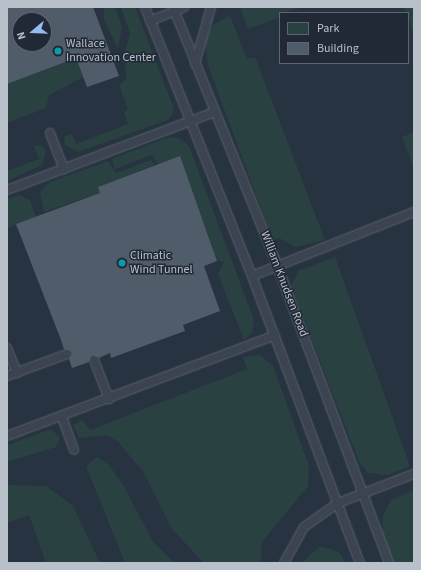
<!DOCTYPE html>
<style>
body{margin:0}
#map{position:relative;width:421px;height:570px;overflow:hidden;background:#273340;font-family:"Source Sans 3",sans-serif}
div>[style]{position:absolute}
.green>*{inset:0;background:#2a4142}
.building>*{inset:0;background:#515c6a}
.roads{filter:drop-shadow(0 0 1px #59626d) drop-shadow(0 0 1px #59626d)}
.lane>*{height:8px;margin:-4px;padding:0 4px;transform-origin:4px;border-radius:4px;background:#3b4450}
.dots>*{width:11px;height:11px;translate:-50% -50%;box-sizing:border-box;border:2px solid #202935;border-radius:50%}
span{translate:-50% -50%;white-space:nowrap;text-align:center;line-height:1.15;-webkit-text-stroke:3px #202935;paint-order:stroke}
.poi-label{font-size:12px;color:#b8c0ca}
.left{translate:0 -50%;text-align:left}
.street-label{font-size:12px;color:#b8c0ca}
.frame{position:absolute;inset:0;border:8px solid #b8c0ca;pointer-events:none}
.legend{position:absolute;left:279px;top:12px;width:130px;height:52px;box-sizing:border-box;background:#202935;border:1px solid #5d6571;margin:0;padding:5px 7px;list-style:none;font-size:12px;color:#b8c0ca}
.legend li{display:flex;align-items:center;gap:8px;height:20px}
.legend b{width:20px;border:1px solid #5d6571}
.north{position:absolute;left:12px;top:12px;width:40px;height:40px;box-sizing:border-box;background:#202935;border:1px solid #5d6571;border-radius:50%;rotate:251deg;font-size:11px;font-weight:700;line-height:16px;text-align:center;color:#b8c0ca}
.north::after{content:'';display:block;margin:auto;width:14px;height:18px;background:#94bcf2;clip-path:polygon(50% 0,100% 100%,50% 72%,0 100%)}
</style>
<div id="map">
<div class="green">
<i style="clip-path:polygon(104px 7px,115px 7px,122px 27px,118px 49px,104px 20px)"></i>
<i style="clip-path:polygon(121px 7px,135px 7px,174px 109px,172px 115px,168px 120px,78px 152px,65px 145px,64px 137px,72px 134px,76px 144px,128px 124px,124px 112px,128px 110px,119px 85px,126px 79px,125px 51px,130px 34px)"></i>
<i style="clip-path:polygon(240px 7px,305px 7px,280px 13px,280px 17px,248px 29px)"></i>
<i style="clip-path:polygon(402px 7px,414px 7px,414px 40px,408px 13px)"></i>
<i style="clip-path:polygon(230px 16px,247px 59px,255px 57px,325px 240px,296px 247px,279px 238px,273px 240px,208px 66px,205px 40px,213px 25px)"></i>
<i style="clip-path:polygon(76px 58px,83px 77px,49px 95px,46px 108px,7px 123px,7px 84px)"></i>
<i style="clip-path:polygon(414px 132px,414px 168px,402px 137px)"></i>
<i style="clip-path:polygon(169px 137px,179px 138px,189px 146px,254px 320px,252px 333px,244px 340px,218px 274px,224px 262px,217px 260px,180px 157px,158px 164px,152px 155px,115px 169px,112px 159px)"></i>
<i style="clip-path:polygon(34px 146px,42px 146px,46px 150px,42px 165px,7px 181px,7px 171px,39px 159px)"></i>
<i style="clip-path:polygon(151px 160px,155px 165px,98px 187px,100px 193px,44px 212px,40px 193px,48px 183px,108px 161px,116px 173px)"></i>
<i style="clip-path:polygon(19px 195px,30px 200px,36px 217px,7px 228px,7px 199px)"></i>
<i style="clip-path:polygon(335px 257px,410px 466px,388px 475px,368px 473px,360px 464px,291px 286px,298px 271px)"></i>
<i style="clip-path:polygon(259px 355px,273px 366px,309px 466px,308px 486px,262px 542px,261px 563px,204px 563px,172px 529px,143px 471px,118px 442px,107px 435px,79px 438px,73px 425px,82px 420px,90px 430px,247px 369px,243px 357px)"></i>
<i style="clip-path:polygon(51px 429px,60px 438px,56px 447px,7px 462px,7px 445px)"></i>
<i style="clip-path:polygon(97px 457px,109px 465px,124px 486px,153px 542px,175px 563px,125px 563px,86px 466px)"></i>
<i style="clip-path:polygon(7px 485px,46px 486px,73px 506px,100px 563px,46px 563px,29px 515px,7px 523px)"></i>
<i style="clip-path:polygon(414px 490px,414px 563px,393px 563px,382px 532px,383px 515px,391px 500px)"></i>
<i style="clip-path:polygon(320px 546px,339px 552px,346px 563px,302px 563px)"></i>
</div>
<div class="building">
<i style="clip-path:polygon(evenodd,7px 7px,93px 7px,119px 76px,87px 87px,76px 58px,7px 84px,7px 7px,20px 20px,44px 20px,44px 44px,20px 44px,20px 20px)"></i>
<i style="clip-path:polygon(180px 156px,217px 261px,204px 266px,220px 311px,183px 325px,185px 331px,111px 358px,110px 353px,99px 358px,92px 355px,89px 362px,72px 368px,69px 359px,72px 352px,64px 349px,61px 340px,16px 224px,100px 193px,98px 187px)"></i>
</div>
<div class="roads">
<div class="lane">
<i style="left:145px;top:7px;width:289px;rotate:68.3deg"></i>
<i style="left:252px;top:276px;width:307px;rotate:69.4deg"></i>
<i style="left:173px;top:7px;width:278px;rotate:68deg"></i>
<i style="left:277px;top:265px;width:318px;rotate:69.4deg"></i>
<i style="left:150px;top:21px;width:37px;rotate:-22deg"></i>
<i style="left:195px;top:64px;width:59px;rotate:-74.3deg"></i>
<i style="left:50px;top:133px;width:39px;rotate:69deg"></i>
<i style="left:7px;top:190px;width:221px;rotate:-20.6deg"></i>
<i style="left:252px;top:276px;width:174px;rotate:-21.6deg"></i>
<i style="left:7px;top:348px;width:27px;rotate:68deg"></i>
<i style="left:94px;top:360px;width:42px;rotate:69deg"></i>
<i style="left:7px;top:376px;width:64px;rotate:-20.1deg"></i>
<i style="left:62px;top:417px;width:35px;rotate:70deg"></i>
<i style="left:7px;top:436px;width:286px;rotate:-20.6deg"></i>
<i style="left:284px;top:563px;width:41px;rotate:-60.9deg"></i>
<i style="left:304px;top:527px;width:42px;rotate:-35.2deg"></i>
<i style="left:338px;top:503px;width:81px;rotate:-20.9deg"></i>
</div>
</div>
<div class="dots">
<i style="left:58px;top:51px;background:#0f9aa8"></i>
<i style="left:122px;top:263px;background:#0f9aa8"></i>
</div>
<div class="poi-label">
<span class="left" style="left:66px;top:51px">Wallace<br>Innovation Center</span>
<span class="left" style="left:130px;top:263px">Climatic<br>Wind Tunnel</span>
</div>
<div class="street-label">
<span style="left:284px;top:284px;rotate:69deg">William Knudsen Road</span>
</div>
<div class="frame"></div>
<ul class="legend">
<li><b style="height:11px;background:#2a4142"></b>Park</li>
<li><b style="height:11px;background:#515c6a"></b>Building</li>
</ul>
<div class="north">N</div>
</div>
